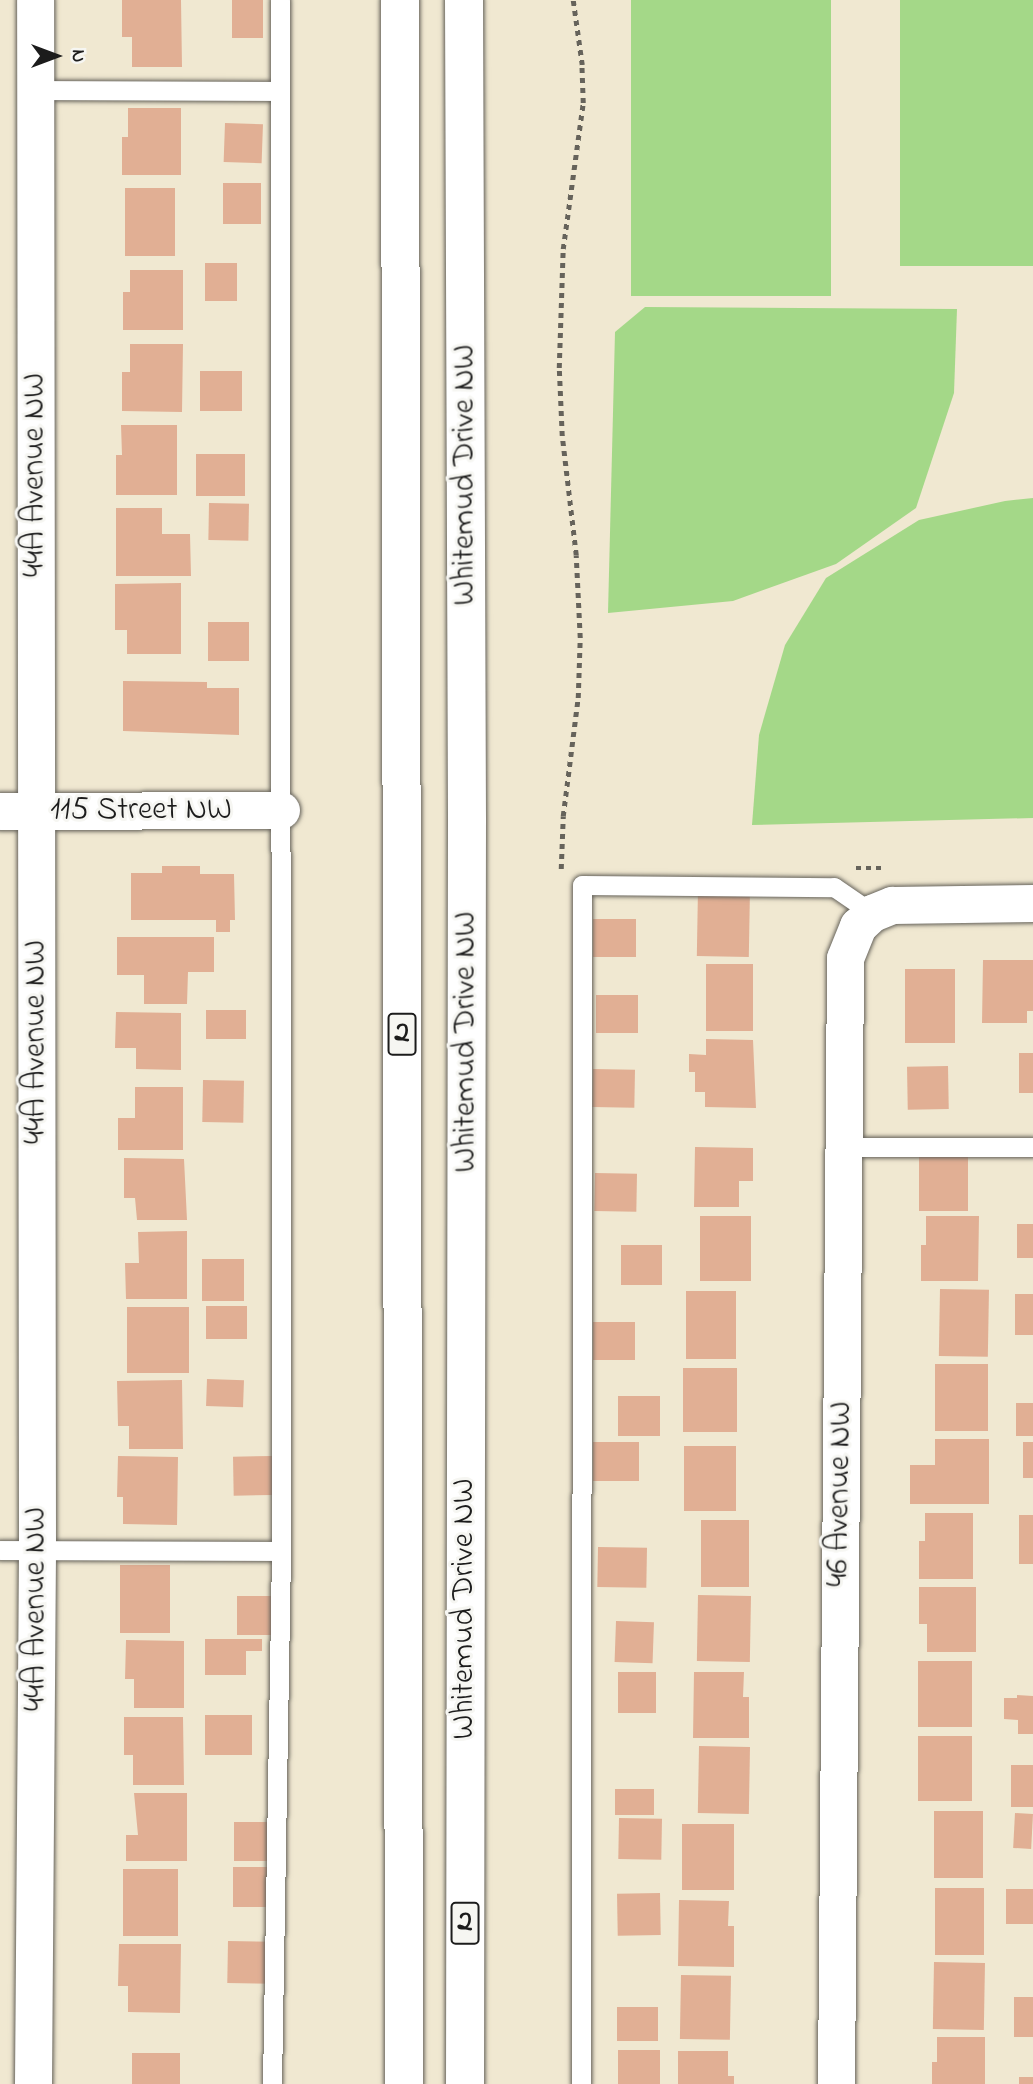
<!DOCTYPE html>
<style>
body{margin:0}
#map{position:relative;width:1033px;height:2084px;overflow:hidden;background:#f0e8d1;font-family:"Indie Flower",sans-serif}
div>[style]{position:absolute}
.green>*{inset:0;background:#a4d888;transform-origin:0 0}
.building>*{inset:0;background:#e1af94;transform-origin:0 0}
.path>*{height:4.5px;margin-top:-2.25px;transform-origin:0;background:repeating-linear-gradient(90deg,#66635b 0 5px,transparent 0 10px)}
.roads{filter:drop-shadow(0 0 2px #66635b) drop-shadow(0 0 2px #66635b)}
.service>*{height:19px;margin:-9.5px;padding:0 9.5px;transform-origin:9.5px;border-radius:9.5px;background:#fff}
.minor>*{height:37px;margin:-18.5px;padding:0 18.5px;transform-origin:18.5px;border-radius:18.5px;background:#fff}
.motorway>*{height:38px;margin:-19px;padding:0 19px;transform-origin:19px;border-radius:19px;background:#fff}
span{translate:-50% -50%;white-space:nowrap;text-align:center;line-height:1.15;-webkit-text-stroke:6px #f6f6f2;paint-order:stroke}
.shield-label span{padding:2px 5px;background:#f6f6f2;border:2px solid;border-radius:5px;-webkit-text-stroke-width:0}
.shield-label{font-size:30px;color:#1c1c1c;font-weight:700}
.street-label{font-size:32px;color:#1c1c1c}
.north{position:absolute;left:21px;top:21px;width:70px;height:70px;-webkit-text-stroke:5px #f6f6f2;paint-order:stroke;rotate:90deg;font-size:19px;font-weight:700;line-height:28px;text-align:center;color:#1c1c1c}
.north::after{content:'';display:block;margin:auto;width:24px;height:32px;background:#1c1c1c;clip-path:polygon(50% 0,100% 100%,50% 72%,0 100%)}
</style>
<div id="map">
<div class="green">
<i style="left:631px;top:0;width:200px;height:296px"></i>
<i style="left:900px;top:0;width:133px;height:266px"></i>
<i style="clip-path:polygon(645px 307px,957px 309px,954px 393px,916px 508px,836px 564px,733px 601px,608px 613px,615px 332px)"></i>
<i style="clip-path:polygon(1033px 498px,1033px 818px,752px 825px,759px 735px,785px 645px,826px 578px,919px 520px,1005px 501px)"></i>
</div>
<div class="building">
<i style="clip-path:polygon(122px 0,181px 0,182px 67px,132px 67px,132px 37px,122px 37px)"></i>
<i style="left:232px;top:0;width:31px;height:38px"></i>
<i style="clip-path:polygon(128px 108px,181px 108px,181px 175px,122px 175px,122px 137px,128px 137px)"></i>
<i style="left:225px;top:123px;width:38px;height:39px;rotate:2deg"></i>
<i style="left:223px;top:183px;width:38px;height:41px"></i>
<i style="left:125px;top:188px;width:50px;height:68px"></i>
<i style="left:205px;top:263px;width:32px;height:38px"></i>
<i style="clip-path:polygon(130px 270px,183px 270px,183px 330px,123px 330px,123px 292px,130px 292px)"></i>
<i style="clip-path:polygon(130px 344px,183px 344px,182px 412px,122px 411px,122px 372px,130px 372px)"></i>
<i style="left:200px;top:371px;width:42px;height:40px"></i>
<i style="clip-path:polygon(121px 425px,177px 425px,177px 495px,116px 495px,116px 455px,122px 455px)"></i>
<i style="left:196px;top:454px;width:49px;height:42px"></i>
<i style="left:209px;top:503px;width:40px;height:37px;rotate:1deg"></i>
<i style="clip-path:polygon(116px 508px,162px 508px,162px 534px,190px 534px,191px 576px,116px 576px)"></i>
<i style="clip-path:polygon(181px 583px,181px 654px,127px 654px,127px 630px,115px 630px,115px 584px)"></i>
<i style="left:208px;top:622px;width:41px;height:39px"></i>
<i style="clip-path:polygon(123px 681px,207px 682px,207px 688px,239px 688px,239px 735px,123px 731px)"></i>
<i style="clip-path:polygon(162px 866px,200px 866px,200px 874px,234px 874px,235px 920px,230px 920px,230px 932px,216px 932px,216px 920px,131px 920px,131px 873px,162px 873px)"></i>
<i style="left:698px;top:888px;width:52px;height:68px;rotate:1deg"></i>
<i style="left:593px;top:919px;width:43px;height:38px"></i>
<i style="clip-path:polygon(117px 937px,214px 937px,214px 972px,188px 972px,187px 1004px,144px 1004px,144px 975px,117px 975px)"></i>
<i style="clip-path:polygon(983px 960px,1033px 960px,1033px 1011px,1027px 1011px,1027px 1023px,982px 1023px)"></i>
<i style="left:706px;top:964px;width:47px;height:67px"></i>
<i style="left:905px;top:969px;width:50px;height:74px"></i>
<i style="left:596px;top:995px;width:42px;height:38px"></i>
<i style="left:206px;top:1010px;width:40px;height:29px"></i>
<i style="clip-path:polygon(116px 1012px,181px 1013px,181px 1070px,136px 1069px,136px 1048px,115px 1048px)"></i>
<i style="clip-path:polygon(706px 1039px,753px 1040px,756px 1108px,705px 1107px,705px 1092px,695px 1092px,695px 1072px,689px 1072px,689px 1054px,706px 1055px)"></i>
<i style="left:1019px;top:1053px;width:14px;height:40px"></i>
<i style="left:948px;top:1066px;width:43px;height:41px;rotate:89deg"></i>
<i style="left:593px;top:1069px;width:42px;height:38px;rotate:1deg"></i>
<i style="left:203px;top:1080px;width:41px;height:42px;rotate:1deg"></i>
<i style="clip-path:polygon(135px 1087px,183px 1087px,183px 1150px,118px 1150px,118px 1118px,135px 1118px)"></i>
<i style="clip-path:polygon(695px 1147px,753px 1148px,753px 1181px,739px 1181px,739px 1207px,694px 1207px)"></i>
<i style="left:919px;top:1147px;width:49px;height:64px"></i>
<i style="clip-path:polygon(124px 1158px,184px 1159px,187px 1220px,137px 1220px,135px 1198px,124px 1198px)"></i>
<i style="left:595px;top:1173px;width:42px;height:38px;rotate:1deg"></i>
<i style="left:700px;top:1216px;width:51px;height:65px"></i>
<i style="clip-path:polygon(926px 1216px,979px 1216px,978px 1281px,921px 1281px,921px 1245px,926px 1245px)"></i>
<i style="left:1033px;top:1224px;width:34px;height:16px;rotate:90deg"></i>
<i style="clip-path:polygon(187px 1231px,187px 1299px,126px 1299px,125px 1263px,139px 1263px,138px 1232px)"></i>
<i style="left:621px;top:1245px;width:41px;height:40px"></i>
<i style="left:202px;top:1259px;width:42px;height:42px"></i>
<i style="left:940px;top:1289px;width:49px;height:67px;rotate:1deg"></i>
<i style="left:686px;top:1291px;width:50px;height:68px"></i>
<i style="left:1033px;top:1294px;width:41px;height:18px;rotate:90deg"></i>
<i style="left:206px;top:1306px;width:41px;height:33px"></i>
<i style="left:127px;top:1307px;width:62px;height:66px"></i>
<i style="left:593px;top:1322px;width:42px;height:38px"></i>
<i style="left:935px;top:1364px;width:53px;height:67px"></i>
<i style="left:683px;top:1368px;width:54px;height:64px"></i>
<i style="left:207px;top:1379px;width:37px;height:27px;rotate:2deg"></i>
<i style="clip-path:polygon(182px 1380px,183px 1449px,129px 1449px,129px 1426px,118px 1426px,117px 1381px)"></i>
<i style="left:618px;top:1396px;width:42px;height:40px"></i>
<i style="left:1016px;top:1403px;width:17px;height:33px"></i>
<i style="clip-path:polygon(935px 1439px,989px 1439px,989px 1504px,910px 1504px,910px 1465px,935px 1465px)"></i>
<i style="left:593px;top:1442px;width:46px;height:39px"></i>
<i style="left:1023px;top:1442px;width:10px;height:36px"></i>
<i style="left:684px;top:1446px;width:52px;height:65px"></i>
<i style="clip-path:polygon(118px 1456px,178px 1457px,177px 1525px,123px 1524px,123px 1497px,117px 1497px)"></i>
<i style="left:272px;top:1456px;width:39px;height:39px;rotate:89deg"></i>
<i style="clip-path:polygon(925px 1513px,973px 1513px,973px 1579px,919px 1579px,919px 1541px,925px 1541px)"></i>
<i style="left:1019px;top:1515px;width:14px;height:49px"></i>
<i style="left:701px;top:1520px;width:48px;height:67px"></i>
<i style="left:598px;top:1547px;width:49px;height:40px;rotate:1deg"></i>
<i style="left:120px;top:1565px;width:50px;height:68px"></i>
<i style="clip-path:polygon(919px 1587px,976px 1587px,976px 1652px,927px 1652px,927px 1624px,919px 1624px)"></i>
<i style="left:698px;top:1595px;width:53px;height:66px;rotate:1deg"></i>
<i style="left:237px;top:1596px;width:35px;height:39px"></i>
<i style="left:616px;top:1621px;width:38px;height:41px;rotate:2deg"></i>
<i style="clip-path:polygon(205px 1639px,262px 1639px,262px 1651px,246px 1651px,246px 1675px,205px 1675px)"></i>
<i style="clip-path:polygon(126px 1640px,184px 1641px,184px 1708px,134px 1708px,134px 1679px,125px 1679px)"></i>
<i style="left:918px;top:1661px;width:54px;height:66px"></i>
<i style="left:618px;top:1672px;width:38px;height:41px"></i>
<i style="clip-path:polygon(694px 1672px,744px 1672px,743px 1697px,749px 1697px,749px 1738px,693px 1738px)"></i>
<i style="clip-path:polygon(1017px 1695px,1033px 1696px,1033px 1734px,1018px 1734px,1018px 1720px,1004px 1719px,1004px 1698px,1017px 1698px)"></i>
<i style="left:205px;top:1715px;width:47px;height:40px"></i>
<i style="clip-path:polygon(124px 1717px,183px 1717px,184px 1785px,133px 1785px,133px 1755px,124px 1755px)"></i>
<i style="left:918px;top:1736px;width:54px;height:65px"></i>
<i style="left:699px;top:1746px;width:51px;height:67px;rotate:1deg"></i>
<i style="left:1011px;top:1765px;width:22px;height:42px"></i>
<i style="left:615px;top:1789px;width:39px;height:26px"></i>
<i style="clip-path:polygon(134px 1793px,187px 1793px,187px 1861px,126px 1861px,126px 1835px,138px 1835px)"></i>
<i style="left:934px;top:1811px;width:49px;height:67px"></i>
<i style="left:1015px;top:1813px;width:18px;height:35px;rotate:3deg"></i>
<i style="left:619px;top:1818px;width:43px;height:41px;rotate:1deg"></i>
<i style="left:273px;top:1822px;width:39px;height:39px;rotate:90deg"></i>
<i style="left:682px;top:1824px;width:52px;height:66px"></i>
<i style="left:273px;top:1867px;width:40px;height:40px;rotate:90deg"></i>
<i style="left:123px;top:1869px;width:55px;height:67px"></i>
<i style="left:935px;top:1888px;width:49px;height:67px"></i>
<i style="left:1033px;top:1889px;width:35px;height:27px;rotate:90deg"></i>
<i style="left:660px;top:1893px;width:42px;height:43px;rotate:89deg"></i>
<i style="clip-path:polygon(679px 1900px,729px 1901px,728px 1926px,734px 1926px,734px 1967px,678px 1966px)"></i>
<i style="left:228px;top:1941px;width:46px;height:42px;rotate:1deg"></i>
<i style="clip-path:polygon(119px 1944px,181px 1944px,180px 2013px,128px 2012px,128px 1986px,118px 1986px)"></i>
<i style="left:934px;top:1962px;width:51px;height:67px;rotate:1deg"></i>
<i style="left:681px;top:1975px;width:50px;height:64px;rotate:1deg"></i>
<i style="left:1014px;top:1997px;width:19px;height:40px"></i>
<i style="left:617px;top:2007px;width:41px;height:34px"></i>
<i style="clip-path:polygon(937px 2037px,985px 2037px,985px 2084px,932px 2084px,932px 2062px,937px 2062px)"></i>
<i style="left:618px;top:2050px;width:42px;height:34px"></i>
<i style="clip-path:polygon(678px 2051px,728px 2051px,728px 2076px,734px 2076px,734px 2084px,678px 2084px)"></i>
<i style="left:132px;top:2053px;width:48px;height:31px"></i>
<i style="left:1019px;top:2077px;width:14px;height:7px"></i>
</div>
<div class="path">
<i style="left:856px;top:868px;width:30px"></i>
<i style="left:561px;top:869px;width:53px;rotate:-87.8deg"></i>
<i style="left:563px;top:816px;width:119px;rotate:-82.8deg"></i>
<i style="left:578px;top:698px;width:60px;rotate:-88.1deg"></i>
<i style="left:580px;top:638px;width:83px;rotate:-92.8deg"></i>
<i style="left:576px;top:555px;width:120px;rotate:-96.7deg"></i>
<i style="left:562px;top:436px;width:68px;rotate:-92.5deg"></i>
<i style="left:559px;top:368px;width:119px;rotate:-88.1deg"></i>
<i style="left:563px;top:249px;width:147px;rotate:-82.2deg"></i>
<i style="left:583px;top:103px;width:38px;rotate:-92deg"></i>
<i style="left:582px;top:65px;width:66px;rotate:-97.9deg"></i>
</div>
<div class="roads">
<div class="service">
<i style="left:35px;top:90px;width:245px;rotate:0.2deg"></i>
<i style="left:845px;top:1147px;width:188px"></i>
<i style="left:0;top:1550px;width:281px;rotate:0.2deg"></i>
<i style="left:272px;top:2084px;width:533px;rotate:-89.03deg"></i>
<i style="left:281px;top:1551px;width:1551px;rotate:-90.04deg"></i>
<i style="left:581px;top:2084px;width:1199px;rotate:-89.95deg"></i>
<i style="left:582px;top:885px;width:252px;rotate:0.5deg"></i>
<i style="left:834px;top:887px;width:46px;rotate:34.4deg"></i>
</div>
<div class="minor">
<i style="left:0;top:811px;width:281px;rotate:-0.2deg"></i>
<i style="left:33px;top:2084px;width:534px;rotate:-89.57deg"></i>
<i style="left:37px;top:1550px;width:1550px;rotate:-90.07deg"></i>
<i style="left:836px;top:2084px;width:1126px;rotate:-89.54deg"></i>
<i style="left:845px;top:958px;width:35px;rotate:-68deg"></i>
<i style="left:858px;top:926px;width:19px;rotate:-43deg"></i>
<i style="left:872px;top:913px;width:22px;rotate:-22deg"></i>
<i style="left:892px;top:905px;width:141px;rotate:-0.8deg"></i>
</div>
<div class="motorway">
<i style="left:400px;top:0;width:2084px;rotate:89.89deg"></i>
<i style="left:464px;top:0;width:820px;rotate:89.79deg"></i>
<i style="left:467px;top:820px;width:1264px;rotate:90.09deg"></i>
</div>
</div>
<div class="shield-label">
<span style="left:402px;top:1034px">2</span>
<span style="left:465px;top:1923px">2</span>
</div>
<div class="street-label">
<span style="left:36px;top:475px;rotate:-90deg">44A Avenue NW</span>
<span style="left:466px;top:475px;rotate:-90deg">Whitemud Drive NW</span>
<span style="left:141px;top:811px">115 Street NW</span>
<span style="left:37px;top:1042px;rotate:-90deg">44A Avenue NW</span>
<span style="left:467px;top:1042px;rotate:-90deg">Whitemud Drive NW</span>
<span style="left:841px;top:1494px;rotate:-89deg">46 Avenue NW</span>
<span style="left:37px;top:1609px;rotate:-90deg">44A Avenue NW</span>
<span style="left:465px;top:1609px;rotate:-90deg">Whitemud Drive NW</span>
</div>
<div class="north">N</div>
</div>
